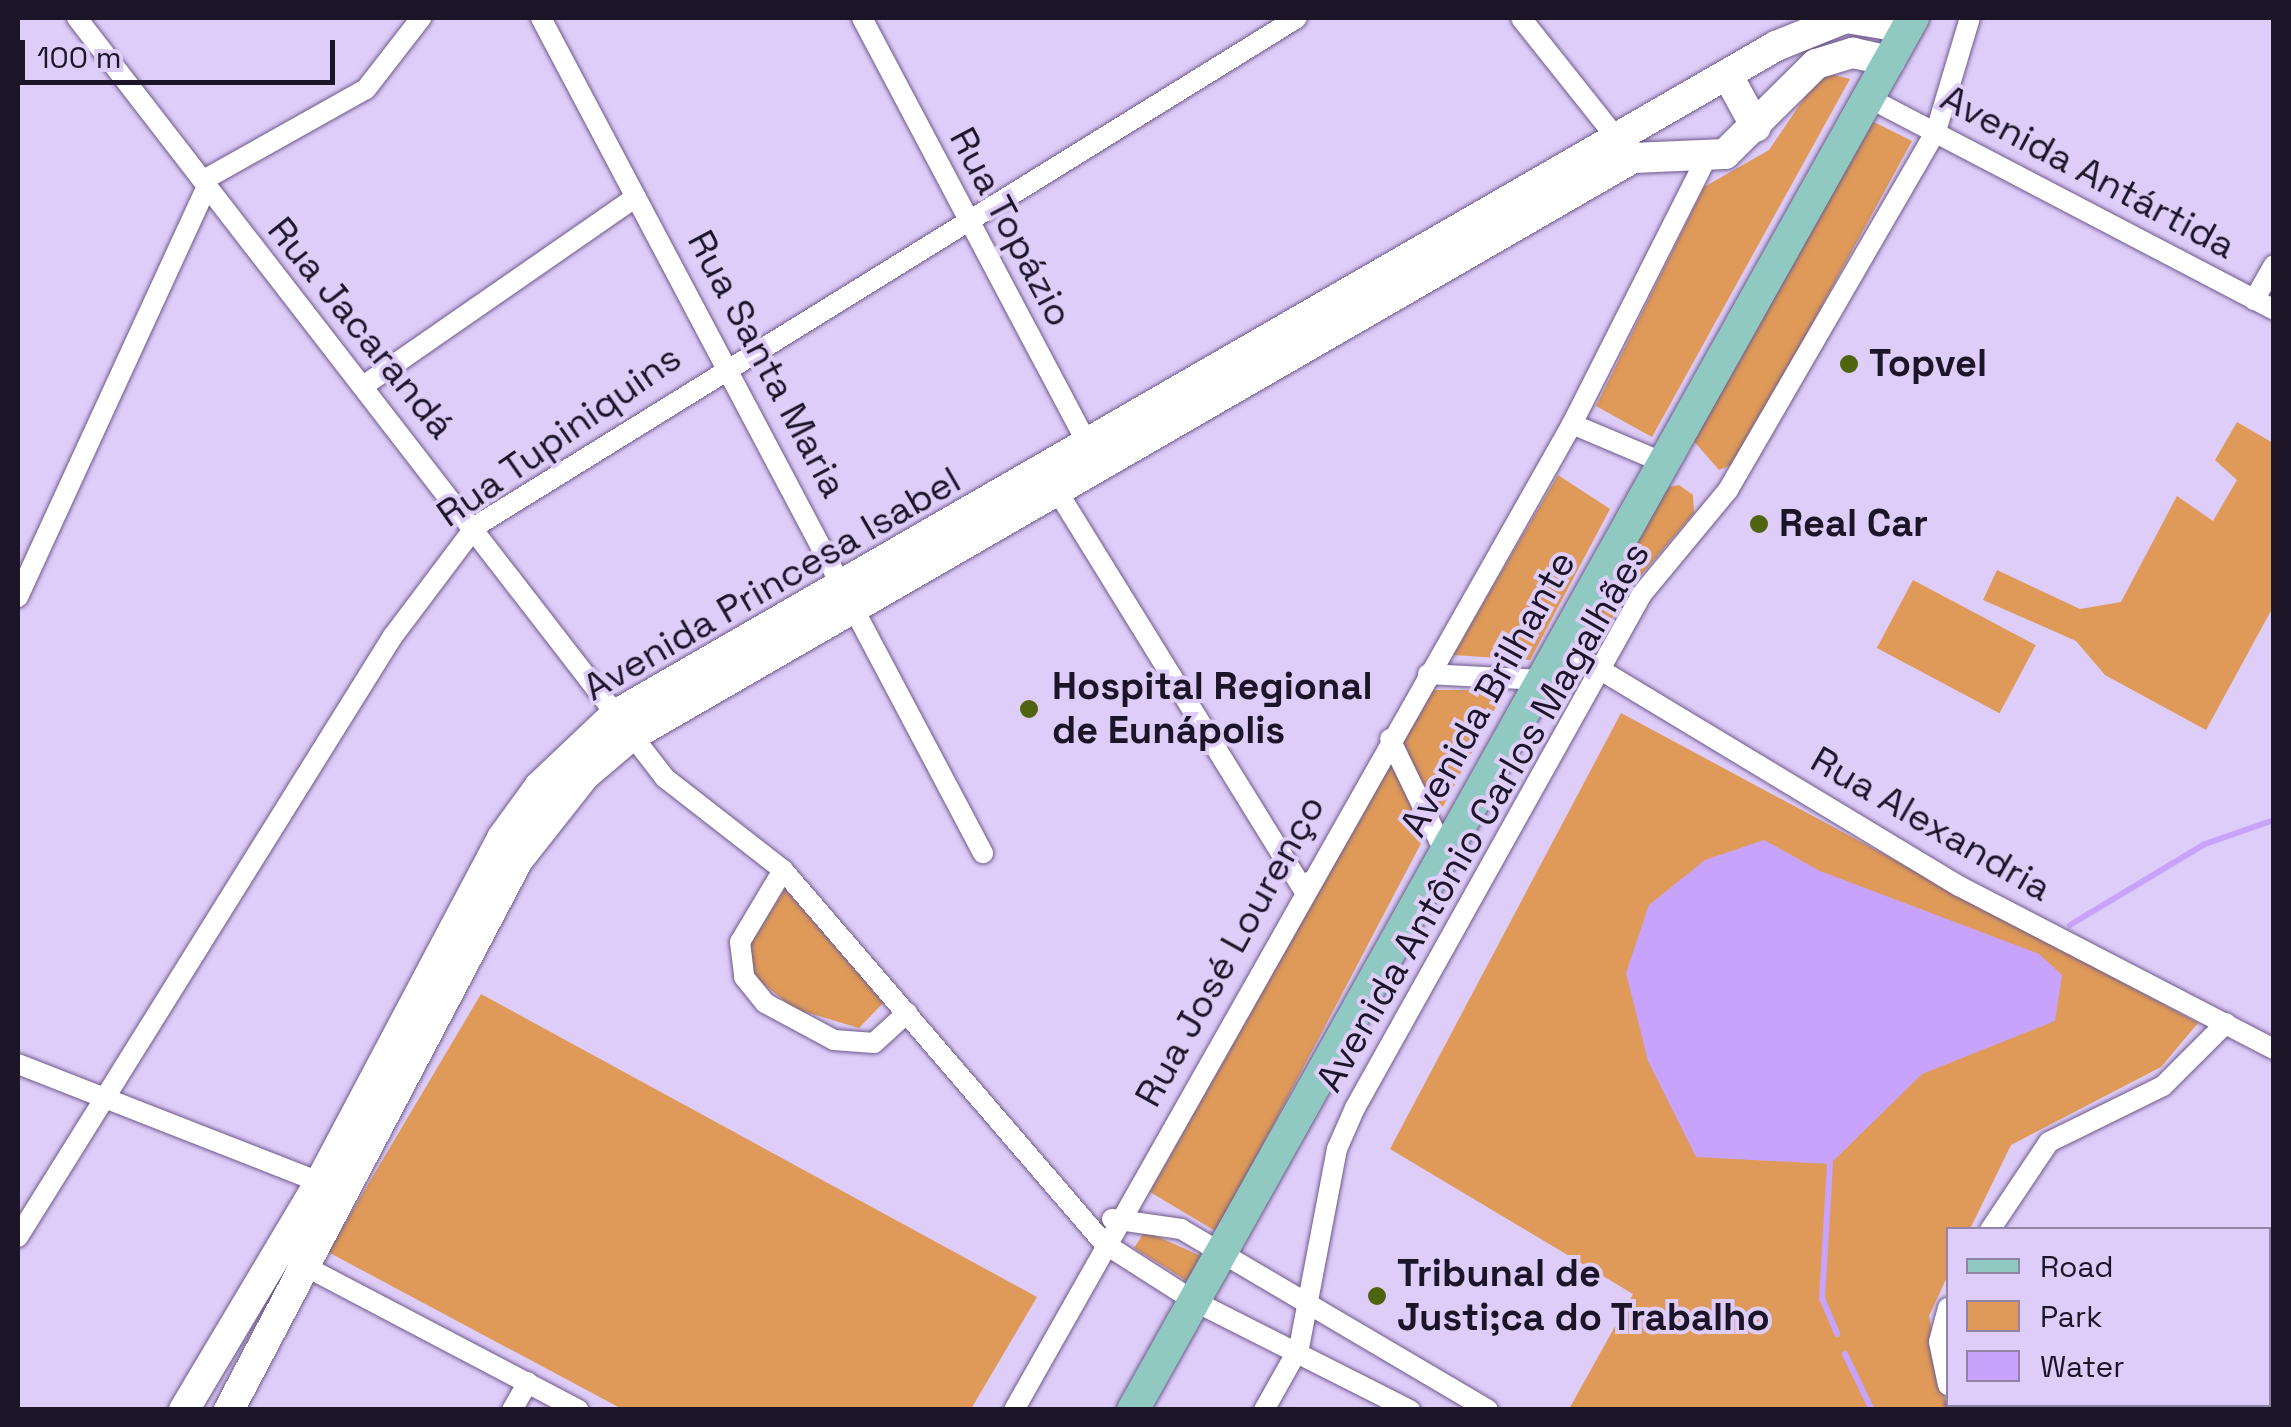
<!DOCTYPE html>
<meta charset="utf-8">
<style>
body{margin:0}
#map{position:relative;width:2291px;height:1427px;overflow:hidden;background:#decdf9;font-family:"Space Grotesk",sans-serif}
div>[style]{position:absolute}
.green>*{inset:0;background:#df9a59;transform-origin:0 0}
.water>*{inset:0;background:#c8a3fb}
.stream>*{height:6px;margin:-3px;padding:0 3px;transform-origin:3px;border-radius:3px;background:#c8a3fb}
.roads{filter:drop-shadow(0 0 2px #6f5a8b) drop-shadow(0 0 2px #6f5a8b)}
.minor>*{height:20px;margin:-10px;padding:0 10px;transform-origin:10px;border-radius:10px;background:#fff}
.secondary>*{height:30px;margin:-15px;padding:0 15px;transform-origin:15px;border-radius:15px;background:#fff}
.primary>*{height:32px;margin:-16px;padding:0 16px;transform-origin:16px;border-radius:16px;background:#8fc9c1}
.dots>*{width:28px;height:28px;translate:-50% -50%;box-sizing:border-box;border:5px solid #decdf9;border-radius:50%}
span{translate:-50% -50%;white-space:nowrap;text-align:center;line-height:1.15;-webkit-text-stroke:8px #decdf9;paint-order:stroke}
.street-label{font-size:38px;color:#1c1427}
.poi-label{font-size:38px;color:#1c1427;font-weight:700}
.left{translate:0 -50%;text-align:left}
.frame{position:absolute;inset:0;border:20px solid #1c1427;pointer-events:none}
.legend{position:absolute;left:1946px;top:1227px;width:325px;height:180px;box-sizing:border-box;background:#decdf9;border:2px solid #9083a5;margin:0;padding:12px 18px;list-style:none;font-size:30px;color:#1c1427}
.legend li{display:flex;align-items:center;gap:20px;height:50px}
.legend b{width:50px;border:2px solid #9083a5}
.scale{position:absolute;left:20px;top:40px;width:315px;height:45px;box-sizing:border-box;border:5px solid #1c1427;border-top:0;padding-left:12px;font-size:30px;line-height:35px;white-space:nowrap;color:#1c1427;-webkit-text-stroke:8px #decdf9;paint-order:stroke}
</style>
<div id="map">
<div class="green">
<i style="clip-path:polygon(1822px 72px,1850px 79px,1652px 437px,1596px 406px,1704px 187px,1769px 150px)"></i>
<i style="clip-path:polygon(1872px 121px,1912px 141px,1736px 463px,1719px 470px,1692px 439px)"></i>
<i style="clip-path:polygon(2237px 422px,2273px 443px,2273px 607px,2206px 730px,2105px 675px,2076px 641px,1983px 600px,1997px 570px,2080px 609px,2121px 602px,2177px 496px,2213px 521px,2237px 480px,2215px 460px)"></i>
<i style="clip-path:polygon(1558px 475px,1610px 509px,1530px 660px,1453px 655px)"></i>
<i style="clip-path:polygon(1679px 485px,1693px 495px,1694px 513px,1625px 594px,1596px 649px,1578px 638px,1664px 488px)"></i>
<i style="left:1913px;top:580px;width:139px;height:77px;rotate:28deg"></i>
<i style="clip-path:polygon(1434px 690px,1505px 690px,1438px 816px,1402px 743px)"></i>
<i style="clip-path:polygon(1621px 713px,2198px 1023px,2161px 1067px,2011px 1145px,1970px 1229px,1948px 1230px,1948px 1275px,1929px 1316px,1947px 1409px,1569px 1409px,1633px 1294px,1390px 1149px)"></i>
<i style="clip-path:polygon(1392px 762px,1427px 832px,1217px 1232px,1150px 1192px)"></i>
<i style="clip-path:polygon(785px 889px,884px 1002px,859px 1028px,795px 1009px,753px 976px,747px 950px)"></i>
<i style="clip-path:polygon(481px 994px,1037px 1297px,971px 1409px,622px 1409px,328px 1252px)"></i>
<i style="clip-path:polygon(1145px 1231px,1201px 1256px,1187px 1281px,1134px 1248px)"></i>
</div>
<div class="water">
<i style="clip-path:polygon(1764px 840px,1820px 871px,2039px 954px,2062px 975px,2055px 1021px,1922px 1074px,1830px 1164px,1696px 1157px,1648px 1061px,1626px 973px,1649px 905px,1705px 860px)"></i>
</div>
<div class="stream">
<i style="left:2070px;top:925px;width:157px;rotate:-31deg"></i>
<i style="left:2205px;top:844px;width:73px;rotate:-19.2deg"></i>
<i style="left:1830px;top:1164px;width:134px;rotate:93.4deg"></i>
<i style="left:1822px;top:1298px;width:39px;rotate:67deg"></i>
<i style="left:1845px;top:1354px;width:62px;rotate:64.3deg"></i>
</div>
<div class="roads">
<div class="minor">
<i style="left:77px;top:18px;width:961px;rotate:52.27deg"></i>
<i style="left:665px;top:778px;width:150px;rotate:37.9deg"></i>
<i style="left:783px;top:870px;width:494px;rotate:49.3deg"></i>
<i style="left:1105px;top:1244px;width:106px;rotate:32.6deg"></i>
<i style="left:1194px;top:1301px;width:242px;rotate:26.8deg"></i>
<i style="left:541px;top:18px;width:945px;rotate:62.11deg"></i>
<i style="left:862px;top:18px;width:492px;rotate:62.1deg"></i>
<i style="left:1521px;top:18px;width:162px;rotate:51.5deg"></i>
<i style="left:1869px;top:98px;width:457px;rotate:27.6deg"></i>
<i style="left:209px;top:177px;width:180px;rotate:-29.3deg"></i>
<i style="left:366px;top:89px;width:90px;rotate:-52.2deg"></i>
<i style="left:2254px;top:300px;width:40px;rotate:-60.3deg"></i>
<i style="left:366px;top:384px;width:328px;rotate:-34.7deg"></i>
<i style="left:1572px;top:424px;width:98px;rotate:22.9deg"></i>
<i style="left:1051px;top:481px;width:477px;rotate:58.3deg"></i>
<i style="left:1302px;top:887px;width:9px;rotate:-36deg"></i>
<i style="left:18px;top:597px;width:446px;rotate:-65.3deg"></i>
<i style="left:1561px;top:646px;width:465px;rotate:31.1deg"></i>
<i style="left:1959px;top:886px;width:355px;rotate:27.4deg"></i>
<i style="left:1428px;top:674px;width:113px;rotate:3deg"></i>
<i style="left:1390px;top:739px;width:127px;rotate:64.2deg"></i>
<i style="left:783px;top:870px;width:84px;rotate:120.8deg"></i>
<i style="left:740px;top:942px;width:35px;rotate:83deg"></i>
<i style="left:744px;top:977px;width:33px;rotate:51deg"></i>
<i style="left:765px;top:1003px;width:78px;rotate:28.2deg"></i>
<i style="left:834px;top:1040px;width:40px;rotate:4.3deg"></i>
<i style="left:874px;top:1043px;width:45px;rotate:-42.3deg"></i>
<i style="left:18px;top:1064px;width:332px;rotate:21.4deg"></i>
<i style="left:1112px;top:1219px;width:70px;rotate:8.2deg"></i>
<i style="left:1181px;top:1229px;width:356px;rotate:30.5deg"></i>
<i style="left:1990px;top:1230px;width:106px;rotate:-56.2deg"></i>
<i style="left:2049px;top:1142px;width:127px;rotate:-26.2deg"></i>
<i style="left:2163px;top:1086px;width:89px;rotate:-45deg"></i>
<i style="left:18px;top:1237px;width:708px;rotate:-58.04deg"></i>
<i style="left:393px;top:636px;width:138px;rotate:-53deg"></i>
<i style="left:476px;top:526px;width:965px;rotate:-31.75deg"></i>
<i style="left:297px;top:1262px;width:318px;rotate:27.7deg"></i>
<i style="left:1948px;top:1308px;width:35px;rotate:105deg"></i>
<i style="left:1939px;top:1342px;width:44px;rotate:78.2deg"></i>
<i style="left:1956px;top:1404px;width:6px;rotate:72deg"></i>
<i style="left:512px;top:1410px;width:32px;rotate:-60deg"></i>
<i style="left:1014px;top:1410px;width:1133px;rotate:-60.49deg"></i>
<i style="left:1572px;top:424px;width:299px;rotate:-63.2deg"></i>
<i style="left:1264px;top:1410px;width:71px;rotate:-60.6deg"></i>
<i style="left:1299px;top:1348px;width:203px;rotate:-79.2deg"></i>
<i style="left:1337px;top:1149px;width:45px;rotate:-66.3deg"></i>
<i style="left:1355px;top:1108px;width:589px;rotate:-60.82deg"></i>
<i style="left:1642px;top:594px;width:135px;rotate:-50.4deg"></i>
<i style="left:1728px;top:490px;width:415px;rotate:-59.9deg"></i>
<i style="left:1936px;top:131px;width:118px;rotate:-73.3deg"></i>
</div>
<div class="secondary">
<i style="left:1728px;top:76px;width:58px;rotate:61.2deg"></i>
<i style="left:184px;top:1410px;width:265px;rotate:-59.2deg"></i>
<i style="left:320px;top:1182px;width:389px;rotate:-62.1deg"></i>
<i style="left:502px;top:838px;width:63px;rotate:-54deg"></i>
<i style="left:539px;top:787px;width:105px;rotate:-43.5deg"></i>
<i style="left:615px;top:715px;width:1340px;rotate:-29.95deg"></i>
<i style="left:1776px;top:46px;width:75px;rotate:-21.8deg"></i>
<i style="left:1846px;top:18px;width:62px;rotate:9.3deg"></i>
<i style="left:229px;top:1410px;width:621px;rotate:-62.28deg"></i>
<i style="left:518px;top:860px;width:108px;rotate:-51.8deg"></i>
<i style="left:585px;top:775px;width:59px;rotate:-40.2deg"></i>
<i style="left:630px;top:737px;width:1158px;rotate:-30deg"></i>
<i style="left:1633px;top:158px;width:92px;rotate:-2.5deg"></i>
<i style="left:1725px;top:154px;width:128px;rotate:-44.7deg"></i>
<i style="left:1816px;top:64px;width:39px;rotate:-17deg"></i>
<i style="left:1853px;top:53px;width:38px;rotate:12deg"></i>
</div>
<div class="primary">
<i style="left:1133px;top:1410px;width:1596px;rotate:-60.74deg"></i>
</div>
</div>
<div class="dots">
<i style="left:1849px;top:364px;background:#50630e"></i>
<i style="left:1759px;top:524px;background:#50630e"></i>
<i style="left:1029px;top:709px;background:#50630e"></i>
<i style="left:1377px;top:1296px;background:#50630e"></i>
</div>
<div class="street-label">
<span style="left:2088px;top:172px;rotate:28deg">Avenida Antártida</span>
<span style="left:1011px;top:227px;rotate:62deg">Rua Topázio</span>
<span style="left:361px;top:328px;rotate:51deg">Rua Jacarandá</span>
<span style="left:767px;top:364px;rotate:62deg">Rua Santa Maria</span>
<span style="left:559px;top:436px;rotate:-35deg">Rua Tupiniquins</span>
<span style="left:772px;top:584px;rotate:-30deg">Avenida Princesa Isabel</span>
<span style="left:1488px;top:694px;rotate:-61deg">Avenida Brilhante</span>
<span style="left:1483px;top:817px;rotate:-60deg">Avenida Antônio Carlos Magalhães</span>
<span style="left:1931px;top:824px;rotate:30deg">Rua Alexandria</span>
<span style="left:1230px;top:951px;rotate:-61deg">Rua José Lourenço</span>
</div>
<div class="poi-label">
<span class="left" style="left:1869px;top:364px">Topvel</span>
<span class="left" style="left:1779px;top:524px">Real Car</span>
<span class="left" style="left:1052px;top:709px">Hospital Regional<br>de Eunápolis</span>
<span class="left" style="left:1397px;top:1296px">Tribunal de<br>Justi;ca do Trabalho</span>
</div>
<div class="frame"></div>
<ul class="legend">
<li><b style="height:12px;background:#8fc9c1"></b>Road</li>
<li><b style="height:28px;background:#df9a59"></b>Park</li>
<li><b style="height:28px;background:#c8a3fb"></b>Water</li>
</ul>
<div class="scale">100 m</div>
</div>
